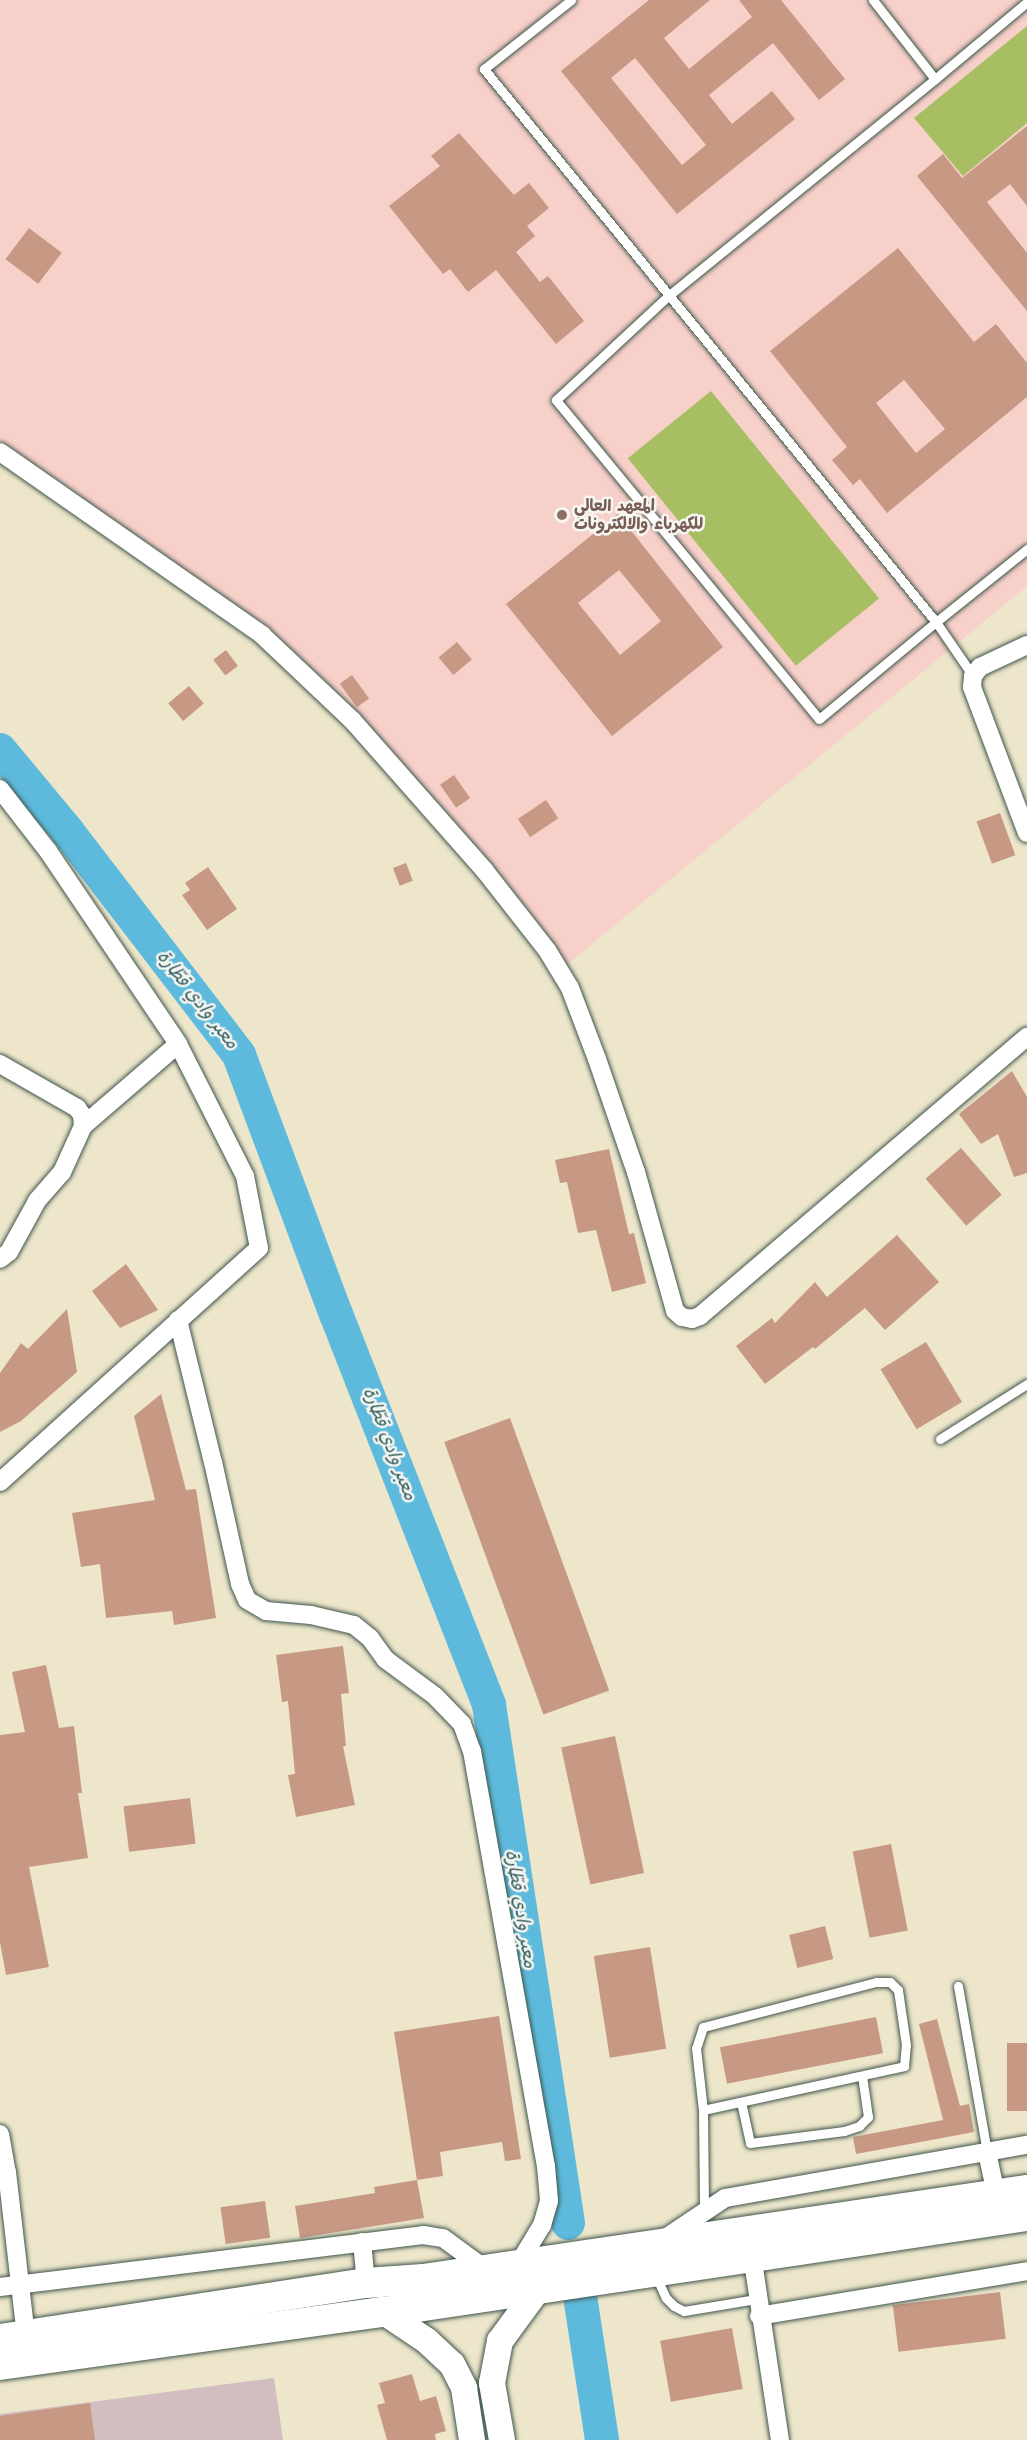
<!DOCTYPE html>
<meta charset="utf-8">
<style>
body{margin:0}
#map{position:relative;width:1027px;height:2440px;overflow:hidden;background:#ede6cb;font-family:"Comic Neue","Playpen Sans Arabic",sans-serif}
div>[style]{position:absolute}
.built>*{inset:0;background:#f7d0c9}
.industrial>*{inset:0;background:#d2bec1}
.green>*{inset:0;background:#a8be63;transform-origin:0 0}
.river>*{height:34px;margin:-17px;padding:0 17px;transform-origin:17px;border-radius:17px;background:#5ebadc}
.building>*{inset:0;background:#c79985;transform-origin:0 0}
.roads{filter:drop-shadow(0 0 2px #3e564b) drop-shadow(0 0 2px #3e564b)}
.service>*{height:9px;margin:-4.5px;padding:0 4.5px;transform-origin:4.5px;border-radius:4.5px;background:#fff}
.minor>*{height:18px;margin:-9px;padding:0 9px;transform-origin:9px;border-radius:9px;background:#fff}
.secondary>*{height:26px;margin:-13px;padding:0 13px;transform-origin:13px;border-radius:13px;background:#fff}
.trunk>*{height:30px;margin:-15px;padding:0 15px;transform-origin:15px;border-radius:15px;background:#fff}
.dots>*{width:16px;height:16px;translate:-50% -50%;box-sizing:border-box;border:3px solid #f6f6f2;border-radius:50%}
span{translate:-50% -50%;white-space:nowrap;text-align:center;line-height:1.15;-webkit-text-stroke:5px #f6f6f2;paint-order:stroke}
.education-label{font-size:16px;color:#785e54;font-weight:700}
.left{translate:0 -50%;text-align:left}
.water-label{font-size:18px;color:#2f5c5e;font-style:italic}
</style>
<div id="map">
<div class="built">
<i style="clip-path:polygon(0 0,1027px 0,1027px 586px,564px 967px,481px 851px,262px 635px,0 445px)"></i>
</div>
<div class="industrial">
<i style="clip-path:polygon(274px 2378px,283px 2440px,0 2440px,0 2414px)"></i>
</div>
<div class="green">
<i style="clip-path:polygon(1027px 26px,1027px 123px,963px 176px,914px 118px)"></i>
<i style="left:711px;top:391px;width:267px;height:107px;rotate:51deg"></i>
</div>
<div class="river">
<i style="left:0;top:750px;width:107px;rotate:50.3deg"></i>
<i style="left:68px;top:832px;width:281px;rotate:52.5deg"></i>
<i style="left:239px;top:1055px;width:277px;rotate:69.5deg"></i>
<i style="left:336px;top:1314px;width:420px;rotate:68.6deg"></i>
<i style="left:489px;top:1705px;width:524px;rotate:81.33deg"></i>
<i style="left:580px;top:2296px;width:146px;rotate:81.3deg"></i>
</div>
<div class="building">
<i style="clip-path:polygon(evenodd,649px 0,710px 0,664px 38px,689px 69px,752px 17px,739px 0,781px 0,845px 79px,819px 100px,773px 43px,709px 95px,732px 124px,772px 91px,795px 119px,677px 214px,561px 71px,649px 0,635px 58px,706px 145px,682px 165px,611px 78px,635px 58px)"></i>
<i style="clip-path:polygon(1027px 126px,1027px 206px,1010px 184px,987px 202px,1027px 253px,1027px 311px,917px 176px,943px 154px,962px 178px)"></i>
<i style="clip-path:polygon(459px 133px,514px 195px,529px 183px,549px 208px,527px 226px,535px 236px,516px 252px,540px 282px,548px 276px,584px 321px,556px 344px,496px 270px,468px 292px,450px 269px,443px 274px,389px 206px,440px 166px,431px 156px)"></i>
<i style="left:29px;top:228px;width:41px;height:39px;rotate:37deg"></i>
<i style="clip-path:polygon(evenodd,898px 248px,974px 342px,996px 324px,1027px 363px,1027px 397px,887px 513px,860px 479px,853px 485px,832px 460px,847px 447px,770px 351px,898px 248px,904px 380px,945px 429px,916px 453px,876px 403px,904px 380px)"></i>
<i style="clip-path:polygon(evenodd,618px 514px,723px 647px,612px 736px,506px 604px,618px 514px,619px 570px,661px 621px,620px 655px,578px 603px,619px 570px)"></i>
<i style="left:457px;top:642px;width:23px;height:24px;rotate:50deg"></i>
<i style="left:226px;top:650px;width:20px;height:16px;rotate:53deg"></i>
<i style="left:352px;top:675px;width:29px;height:15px;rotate:54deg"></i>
<i style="left:189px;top:686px;width:23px;height:27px;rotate:50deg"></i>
<i style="left:454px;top:775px;width:28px;height:17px;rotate:55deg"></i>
<i style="left:546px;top:800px;width:22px;height:34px;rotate:56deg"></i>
<i style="left:1000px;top:813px;width:45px;height:25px;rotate:70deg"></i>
<i style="left:406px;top:863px;width:19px;height:14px;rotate:69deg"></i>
<i style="clip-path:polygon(208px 867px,237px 909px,207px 930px,182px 895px,190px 890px,185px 883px)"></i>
<i style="clip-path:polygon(1012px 1071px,1027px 1097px,1027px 1173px,1014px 1177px,998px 1134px,981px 1144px,959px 1114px)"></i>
<i style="left:961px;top:1148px;width:62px;height:47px;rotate:49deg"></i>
<i style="clip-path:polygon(609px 1149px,629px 1234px,634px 1233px,646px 1283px,612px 1292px,596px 1230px,578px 1233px,567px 1182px,560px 1183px,555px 1160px)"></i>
<i style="clip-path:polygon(897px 1235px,939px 1282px,885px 1330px,865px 1308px,815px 1349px,813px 1347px,765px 1384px,736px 1346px,772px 1318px,775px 1323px,815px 1282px,827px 1297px)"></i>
<i style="clip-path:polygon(126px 1264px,158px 1310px,120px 1328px,92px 1291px)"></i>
<i style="clip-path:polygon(67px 1309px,77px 1372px,21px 1421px,0 1432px,0 1373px,21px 1343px,28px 1349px)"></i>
<i style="left:926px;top:1342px;width:70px;height:53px;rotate:59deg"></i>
<i style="clip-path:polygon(161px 1394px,186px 1490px,196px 1489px,216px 1618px,174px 1625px,172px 1611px,106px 1618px,100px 1564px,81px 1567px,72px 1513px,155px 1500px,134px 1416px)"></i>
<i style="left:510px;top:1418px;width:290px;height:70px;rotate:70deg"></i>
<i style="clip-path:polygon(343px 1646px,349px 1693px,341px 1694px,346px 1746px,343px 1746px,355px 1805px,296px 1817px,288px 1775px,295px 1774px,288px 1701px,282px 1702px,276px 1655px)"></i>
<i style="clip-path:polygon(46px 1665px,59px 1728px,74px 1726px,82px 1793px,78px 1793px,88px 1858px,29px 1867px,49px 1967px,6px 1975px,0 1942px,0 1735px,25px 1732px,12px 1672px)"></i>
<i style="left:615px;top:1736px;width:140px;height:55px;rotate:78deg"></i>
<i style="left:190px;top:1798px;width:46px;height:67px;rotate:83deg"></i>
<i style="left:891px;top:1844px;width:88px;height:39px;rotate:79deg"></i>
<i style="left:825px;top:1926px;width:34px;height:37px;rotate:76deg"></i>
<i style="left:650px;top:1947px;width:103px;height:57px;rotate:81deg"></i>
<i style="clip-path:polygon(499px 2016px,521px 2159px,505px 2161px,502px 2142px,440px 2152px,443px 2176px,417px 2180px,394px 2032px)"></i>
<i style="left:876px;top:2017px;width:37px;height:159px;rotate:79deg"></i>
<i style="clip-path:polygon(937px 2019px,960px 2106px,969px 2104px,974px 2132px,856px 2154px,853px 2137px,943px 2120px,919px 2024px)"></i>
<i style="left:1007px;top:2043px;width:20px;height:68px"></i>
<i style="clip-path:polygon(417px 2180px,424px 2218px,300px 2238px,295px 2206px,375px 2193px,374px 2187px)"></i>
<i style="left:265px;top:2201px;width:37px;height:45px;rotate:82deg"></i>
<i style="left:1000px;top:2292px;width:47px;height:108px;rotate:83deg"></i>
<i style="left:732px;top:2328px;width:62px;height:73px;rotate:80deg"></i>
<i style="clip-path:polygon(412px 2374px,420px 2401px,436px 2396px,446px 2431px,435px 2434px,436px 2440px,387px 2440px,377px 2405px,385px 2403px,379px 2383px)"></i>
<i style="clip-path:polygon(90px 2403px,95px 2440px,0 2440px,0 2416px)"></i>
</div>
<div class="roads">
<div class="service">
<i style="left:571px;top:0;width:111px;rotate:141.6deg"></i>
<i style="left:484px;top:69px;width:714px;rotate:50.74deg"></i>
<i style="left:936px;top:622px;width:117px;rotate:-38.7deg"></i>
<i style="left:873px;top:0;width:100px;rotate:51.9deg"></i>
<i style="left:935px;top:79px;width:120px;rotate:-39.9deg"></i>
<i style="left:935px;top:79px;width:343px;rotate:140.9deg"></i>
<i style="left:669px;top:295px;width:154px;rotate:137.1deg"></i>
<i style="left:556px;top:400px;width:413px;rotate:50.5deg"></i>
<i style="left:819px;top:719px;width:152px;rotate:-39.7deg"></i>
<i style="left:936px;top:622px;width:65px;rotate:55.6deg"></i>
<i style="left:940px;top:1439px;width:103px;rotate:-32.3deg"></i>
<i style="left:958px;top:1986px;width:169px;rotate:80.1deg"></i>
<i style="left:741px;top:2102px;width:42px;rotate:77.6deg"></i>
<i style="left:750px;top:2143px;width:95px;rotate:-7.3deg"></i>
<i style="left:844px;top:2131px;width:16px;rotate:-18deg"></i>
<i style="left:859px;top:2126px;width:13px;rotate:-45deg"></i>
<i style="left:868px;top:2117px;width:41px;rotate:-98.3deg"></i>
<i style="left:703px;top:2110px;width:206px;rotate:-12.3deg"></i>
<i style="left:904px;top:2066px;width:21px;rotate:-85deg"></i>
<i style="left:906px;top:2045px;width:56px;rotate:-98.3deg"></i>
<i style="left:898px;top:1990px;width:11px;rotate:-135deg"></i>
<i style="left:890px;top:1982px;width:14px;rotate:180deg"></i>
<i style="left:876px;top:1982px;width:179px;rotate:165.4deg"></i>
<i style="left:703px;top:2027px;width:22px;rotate:108deg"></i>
<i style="left:696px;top:2048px;width:62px;rotate:83.6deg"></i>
<i style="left:703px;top:2110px;width:101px;rotate:89.4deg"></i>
<i style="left:656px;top:2276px;width:24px;rotate:66deg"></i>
<i style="left:666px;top:2298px;width:11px;rotate:45deg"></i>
<i style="left:674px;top:2306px;width:11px;rotate:27deg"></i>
<i style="left:684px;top:2311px;width:73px;rotate:-9.5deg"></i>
</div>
<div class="minor">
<i style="left:0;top:452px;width:320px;rotate:34.9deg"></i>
<i style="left:262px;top:635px;width:124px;rotate:43.4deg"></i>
<i style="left:352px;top:720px;width:201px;rotate:48.6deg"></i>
<i style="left:485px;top:871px;width:100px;rotate:51.9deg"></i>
<i style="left:547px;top:950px;width:44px;rotate:58.8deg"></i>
<i style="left:570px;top:988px;width:76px;rotate:69.2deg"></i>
<i style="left:597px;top:1059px;width:120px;rotate:71deg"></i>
<i style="left:636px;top:1172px;width:144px;rotate:74.3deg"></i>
<i style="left:675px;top:1311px;width:9px;rotate:41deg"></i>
<i style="left:682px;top:1317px;width:10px;rotate:11deg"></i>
<i style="left:692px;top:1319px;width:9px;rotate:-21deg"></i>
<i style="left:700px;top:1316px;width:430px;rotate:-40.5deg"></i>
<i style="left:1027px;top:645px;width:52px;rotate:154.9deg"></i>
<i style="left:980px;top:667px;width:11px;rotate:128deg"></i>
<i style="left:973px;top:676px;width:11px;rotate:95deg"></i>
<i style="left:972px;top:687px;width:156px;rotate:69.4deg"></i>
<i style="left:0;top:789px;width:78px;rotate:52.3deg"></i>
<i style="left:48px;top:851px;width:233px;rotate:56deg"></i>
<i style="left:178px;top:1044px;width:148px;rotate:63.1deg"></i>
<i style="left:245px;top:1176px;width:73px;rotate:79deg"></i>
<i style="left:259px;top:1248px;width:349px;rotate:137.9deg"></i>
<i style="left:0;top:1064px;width:89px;rotate:29.7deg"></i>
<i style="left:77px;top:1108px;width:9px;rotate:54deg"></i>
<i style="left:82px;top:1115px;width:11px;rotate:85deg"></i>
<i style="left:83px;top:1126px;width:51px;rotate:114.5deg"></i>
<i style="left:62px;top:1172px;width:38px;rotate:131deg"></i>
<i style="left:37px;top:1201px;width:58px;rotate:118.8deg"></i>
<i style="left:9px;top:1252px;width:11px;rotate:142deg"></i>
<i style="left:83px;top:1126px;width:125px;rotate:-40.8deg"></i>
<i style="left:178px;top:1320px;width:146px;rotate:76.2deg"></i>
<i style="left:213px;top:1462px;width:125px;rotate:77.5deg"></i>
<i style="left:240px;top:1584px;width:17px;rotate:66deg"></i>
<i style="left:247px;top:1600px;width:22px;rotate:30deg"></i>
<i style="left:266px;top:1611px;width:45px;rotate:5.1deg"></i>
<i style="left:311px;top:1615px;width:44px;rotate:13.1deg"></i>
<i style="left:354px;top:1625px;width:21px;rotate:39deg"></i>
<i style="left:370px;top:1638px;width:26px;rotate:54deg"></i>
<i style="left:385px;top:1659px;width:62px;rotate:36.5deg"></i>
<i style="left:435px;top:1696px;width:39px;rotate:46deg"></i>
<i style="left:462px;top:1724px;width:29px;rotate:70deg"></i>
<i style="left:472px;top:1751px;width:422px;rotate:79.9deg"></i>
<i style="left:546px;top:2166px;width:35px;rotate:85deg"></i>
<i style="left:549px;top:2201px;width:25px;rotate:106deg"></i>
<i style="left:542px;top:2225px;width:44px;rotate:121.2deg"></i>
<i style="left:0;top:2134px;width:39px;rotate:80deg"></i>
<i style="left:7px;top:2172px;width:164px;rotate:83.4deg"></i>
<i style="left:987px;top:2152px;width:43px;rotate:77.9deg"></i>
<i style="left:667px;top:2237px;width:70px;rotate:-33.9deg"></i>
<i style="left:725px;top:2198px;width:307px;rotate:-10deg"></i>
<i style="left:362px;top:2242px;width:41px;rotate:84.4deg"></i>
<i style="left:752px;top:2255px;width:187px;rotate:81.4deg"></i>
<i style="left:0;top:2287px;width:426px;rotate:-7deg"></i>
<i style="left:423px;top:2235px;width:20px;rotate:9deg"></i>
<i style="left:443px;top:2238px;width:52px;rotate:36.4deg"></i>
<i style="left:759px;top:2316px;width:272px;rotate:-9.5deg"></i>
</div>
<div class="secondary">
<i style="left:384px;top:2312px;width:52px;rotate:34deg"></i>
<i style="left:427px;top:2341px;width:34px;rotate:43deg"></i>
<i style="left:452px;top:2364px;width:27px;rotate:63deg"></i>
<i style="left:464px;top:2388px;width:53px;rotate:81.3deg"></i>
<i style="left:502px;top:2440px;width:58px;rotate:-100deg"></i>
<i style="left:492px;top:2383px;width:43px;rotate:-79.2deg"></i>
<i style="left:500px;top:2341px;width:66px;rotate:-53.7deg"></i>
</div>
<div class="trunk">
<i style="left:0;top:2339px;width:370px;rotate:-8.7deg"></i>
<i style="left:366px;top:2283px;width:57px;rotate:-4deg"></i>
<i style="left:423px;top:2279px;width:611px;rotate:-8.38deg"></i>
<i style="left:0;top:2365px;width:388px;rotate:-7.9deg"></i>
<i style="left:384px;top:2312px;width:650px;rotate:-8.49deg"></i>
</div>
</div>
<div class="dots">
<i style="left:562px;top:515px;background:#8d6e63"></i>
</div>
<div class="education-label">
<span class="left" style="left:574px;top:515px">المعهد العالي<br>للكهرباء والالكترونات</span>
</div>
<div class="water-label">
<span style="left:197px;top:1000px;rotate:52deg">معبر وادي قطّارة</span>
<span style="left:389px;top:1444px;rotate:69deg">معبر وادي قطّارة</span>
<span style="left:520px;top:1909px;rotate:81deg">معبر وادي قطّارة</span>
</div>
</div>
